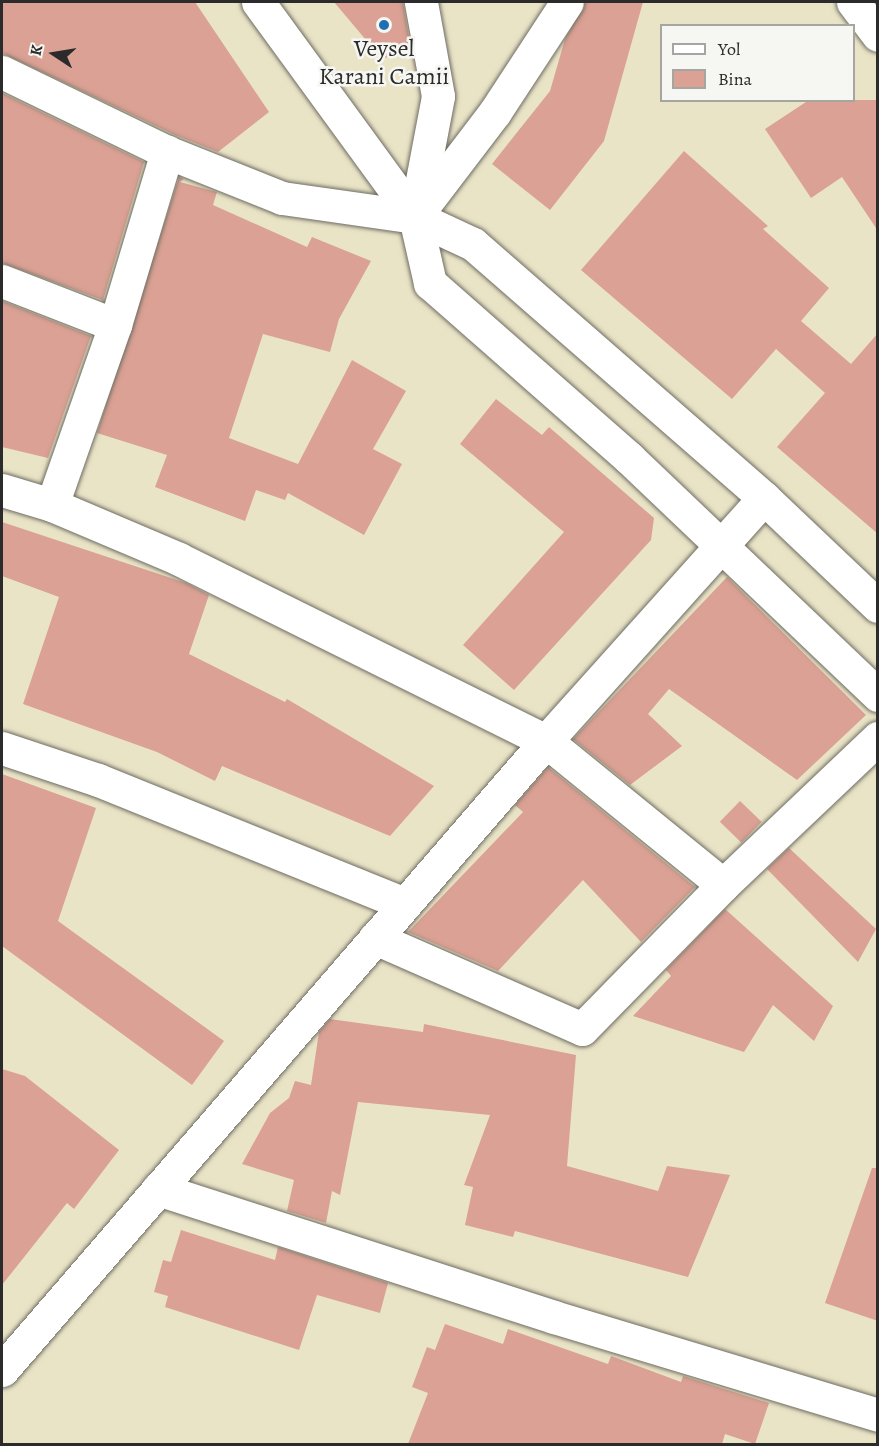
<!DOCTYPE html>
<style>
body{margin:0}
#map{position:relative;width:879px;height:1446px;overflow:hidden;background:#eae4c7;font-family:Alegreya,serif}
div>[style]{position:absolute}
.building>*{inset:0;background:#daa194;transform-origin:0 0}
.roads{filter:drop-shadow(0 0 2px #6e6c62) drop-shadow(0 0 2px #6e6c62)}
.street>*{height:33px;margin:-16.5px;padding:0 16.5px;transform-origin:16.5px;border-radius:16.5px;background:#fff}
.secondary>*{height:33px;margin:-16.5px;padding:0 16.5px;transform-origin:16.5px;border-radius:16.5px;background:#fff}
.dots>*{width:16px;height:16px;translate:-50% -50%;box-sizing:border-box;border:3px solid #f6f6f2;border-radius:50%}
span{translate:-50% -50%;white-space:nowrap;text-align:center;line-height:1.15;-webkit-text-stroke:5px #f6f6f2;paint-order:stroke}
.poi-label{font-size:24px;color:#2b2b2b}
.frame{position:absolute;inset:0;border:3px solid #2b2b2b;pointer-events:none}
.legend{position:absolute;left:660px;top:24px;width:195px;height:78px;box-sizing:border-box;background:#f6f6f2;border:2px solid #a5a5a2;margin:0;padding:8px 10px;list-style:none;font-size:18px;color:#2b2b2b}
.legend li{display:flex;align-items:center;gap:12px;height:30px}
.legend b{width:30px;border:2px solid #a5a5a2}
.north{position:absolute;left:24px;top:24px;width:60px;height:60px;-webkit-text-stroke:4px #f6f6f2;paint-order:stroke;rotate:282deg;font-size:16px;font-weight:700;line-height:24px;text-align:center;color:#2b2b2b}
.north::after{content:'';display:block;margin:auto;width:21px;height:27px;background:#2b2b2b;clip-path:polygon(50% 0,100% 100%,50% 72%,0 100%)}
</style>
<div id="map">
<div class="building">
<i style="clip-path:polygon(2px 2px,195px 2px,269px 112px,218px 152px,175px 135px,2px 53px)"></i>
<i style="clip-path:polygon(334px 2px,403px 2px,411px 50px,382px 59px)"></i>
<i style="clip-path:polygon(585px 2px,643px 2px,604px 141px,550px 210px,492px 164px,550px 91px,565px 39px)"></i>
<i style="clip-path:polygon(2px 93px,144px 162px,103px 300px,2px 263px)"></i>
<i style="clip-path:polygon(809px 100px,878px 100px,878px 231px,842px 177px,811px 198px,765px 129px)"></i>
<i style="clip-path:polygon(684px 151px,768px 226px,763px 229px,829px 288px,801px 321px,851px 364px,878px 333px,878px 534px,777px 447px,825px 393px,776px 349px,732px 399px,581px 270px)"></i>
<i style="clip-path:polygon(179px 177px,184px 179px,180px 182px,217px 192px,213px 205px,307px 247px,312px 237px,371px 261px,339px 319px,330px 352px,263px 334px,229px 438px,298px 464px,352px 360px,406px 391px,373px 449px,402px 464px,364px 535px,288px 493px,285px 500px,256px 490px,245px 521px,155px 487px,167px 455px,97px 433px)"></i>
<i style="clip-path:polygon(2px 301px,91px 336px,48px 458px,2px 447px)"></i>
<i style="clip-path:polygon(496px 399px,542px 435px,549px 427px,654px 518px,651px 540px,514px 690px,463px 645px,564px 532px,460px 444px)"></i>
<i style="clip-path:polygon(2px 522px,186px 583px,209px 595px,189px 654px,285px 702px,287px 699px,434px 786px,390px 836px,222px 766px,215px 781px,157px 752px,23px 704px,59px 597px,2px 576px)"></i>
<i style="clip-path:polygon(727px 577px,866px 715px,797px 780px,669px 689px,648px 714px,682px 746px,630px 785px,573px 739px)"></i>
<i style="clip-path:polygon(548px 767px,695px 887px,641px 942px,583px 880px,498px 971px,408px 932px,523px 812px,515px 805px)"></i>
<i style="clip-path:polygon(2px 774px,96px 808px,58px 921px,224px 1041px,192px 1085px,2px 946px)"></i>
<i style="left:740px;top:801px;width:30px;height:29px;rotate:44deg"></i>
<i style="clip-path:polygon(789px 848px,876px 929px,858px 962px,767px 869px)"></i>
<i style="clip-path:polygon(725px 909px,833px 1006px,814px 1041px,773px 1005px,744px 1052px,633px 1016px,671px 976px,666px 970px)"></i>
<i style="clip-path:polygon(330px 1019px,423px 1032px,424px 1024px,576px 1055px,567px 1166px,658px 1191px,667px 1166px,730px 1175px,688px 1277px,515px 1231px,513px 1237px,465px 1225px,473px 1187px,464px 1185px,490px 1115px,358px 1102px,340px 1195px,332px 1191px,326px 1223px,287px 1211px,294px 1180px,242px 1164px,270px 1113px,289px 1098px,295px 1081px,311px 1085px,319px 1032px)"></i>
<i style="clip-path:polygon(2px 1069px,25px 1076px,119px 1150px,74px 1209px,67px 1203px,2px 1285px)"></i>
<i style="clip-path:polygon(872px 1168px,878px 1168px,878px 1321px,825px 1303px)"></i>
<i style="clip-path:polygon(181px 1230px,275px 1260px,278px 1247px,388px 1283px,380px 1313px,317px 1295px,299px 1350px,165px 1307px,168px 1296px,154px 1292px,163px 1260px,171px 1262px)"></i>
<i style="clip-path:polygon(445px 1324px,503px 1344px,508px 1329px,608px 1364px,611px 1356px,681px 1382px,683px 1376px,769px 1403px,755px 1444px,725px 1434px,722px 1444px,408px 1444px,428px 1393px,412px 1387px,427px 1347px,435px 1350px)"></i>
</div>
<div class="roads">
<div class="street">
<i style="left:853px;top:2px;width:41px;rotate:52.9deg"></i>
<i style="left:415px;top:217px;width:132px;rotate:-52.7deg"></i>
<i style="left:495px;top:112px;width:131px;rotate:-56.8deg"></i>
<i style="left:2px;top:281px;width:121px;rotate:21.3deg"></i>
<i style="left:2px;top:490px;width:52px;rotate:16.7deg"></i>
<i style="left:52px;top:505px;width:138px;rotate:23deg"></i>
<i style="left:179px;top:559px;width:410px;rotate:26.4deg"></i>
<i style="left:546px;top:741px;width:228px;rotate:39.1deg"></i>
<i style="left:52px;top:505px;width:191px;rotate:-70.7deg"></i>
<i style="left:115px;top:325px;width:181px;rotate:-73.3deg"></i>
<i style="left:2px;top:748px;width:101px;rotate:18.4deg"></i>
<i style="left:98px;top:780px;width:331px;rotate:22deg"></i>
<i style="left:375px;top:938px;width:226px;rotate:23.7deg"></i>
<i style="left:582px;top:1029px;width:202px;rotate:-45.6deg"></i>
<i style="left:723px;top:885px;width:214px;rotate:-43.5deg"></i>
<i style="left:158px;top:1189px;width:416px;rotate:17.9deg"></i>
<i style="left:554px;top:1317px;width:338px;rotate:16.8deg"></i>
<i style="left:2px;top:1370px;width:832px;rotate:-49.14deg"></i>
<i style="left:546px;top:741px;width:326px;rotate:-48.1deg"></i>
</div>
<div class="secondary">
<i style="left:258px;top:2px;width:266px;rotate:53.9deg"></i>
<i style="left:415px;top:217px;width:68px;rotate:77.2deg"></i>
<i style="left:430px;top:283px;width:265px;rotate:41.3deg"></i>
<i style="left:629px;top:458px;width:344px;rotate:43.6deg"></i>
<i style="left:2px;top:72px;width:183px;rotate:25.9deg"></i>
<i style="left:167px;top:152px;width:124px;rotate:21.8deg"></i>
<i style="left:282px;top:198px;width:134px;rotate:8.1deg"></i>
<i style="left:415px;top:217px;width:64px;rotate:25deg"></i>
<i style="left:473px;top:244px;width:386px;rotate:41.1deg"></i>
<i style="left:764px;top:498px;width:157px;rotate:43.5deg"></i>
<i style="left:415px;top:217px;width:123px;rotate:-79.2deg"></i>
<i style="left:438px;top:96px;width:96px;rotate:-100.3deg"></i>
</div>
</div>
<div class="dots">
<i style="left:384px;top:25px;background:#1f6fb2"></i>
</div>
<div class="poi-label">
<span style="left:384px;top:63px">Veysel<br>Karani Camii</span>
</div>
<div class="frame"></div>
<ul class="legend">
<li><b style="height:8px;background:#fff"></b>Yol</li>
<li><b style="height:16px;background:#daa194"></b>Bina</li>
</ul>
<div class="north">K</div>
</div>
